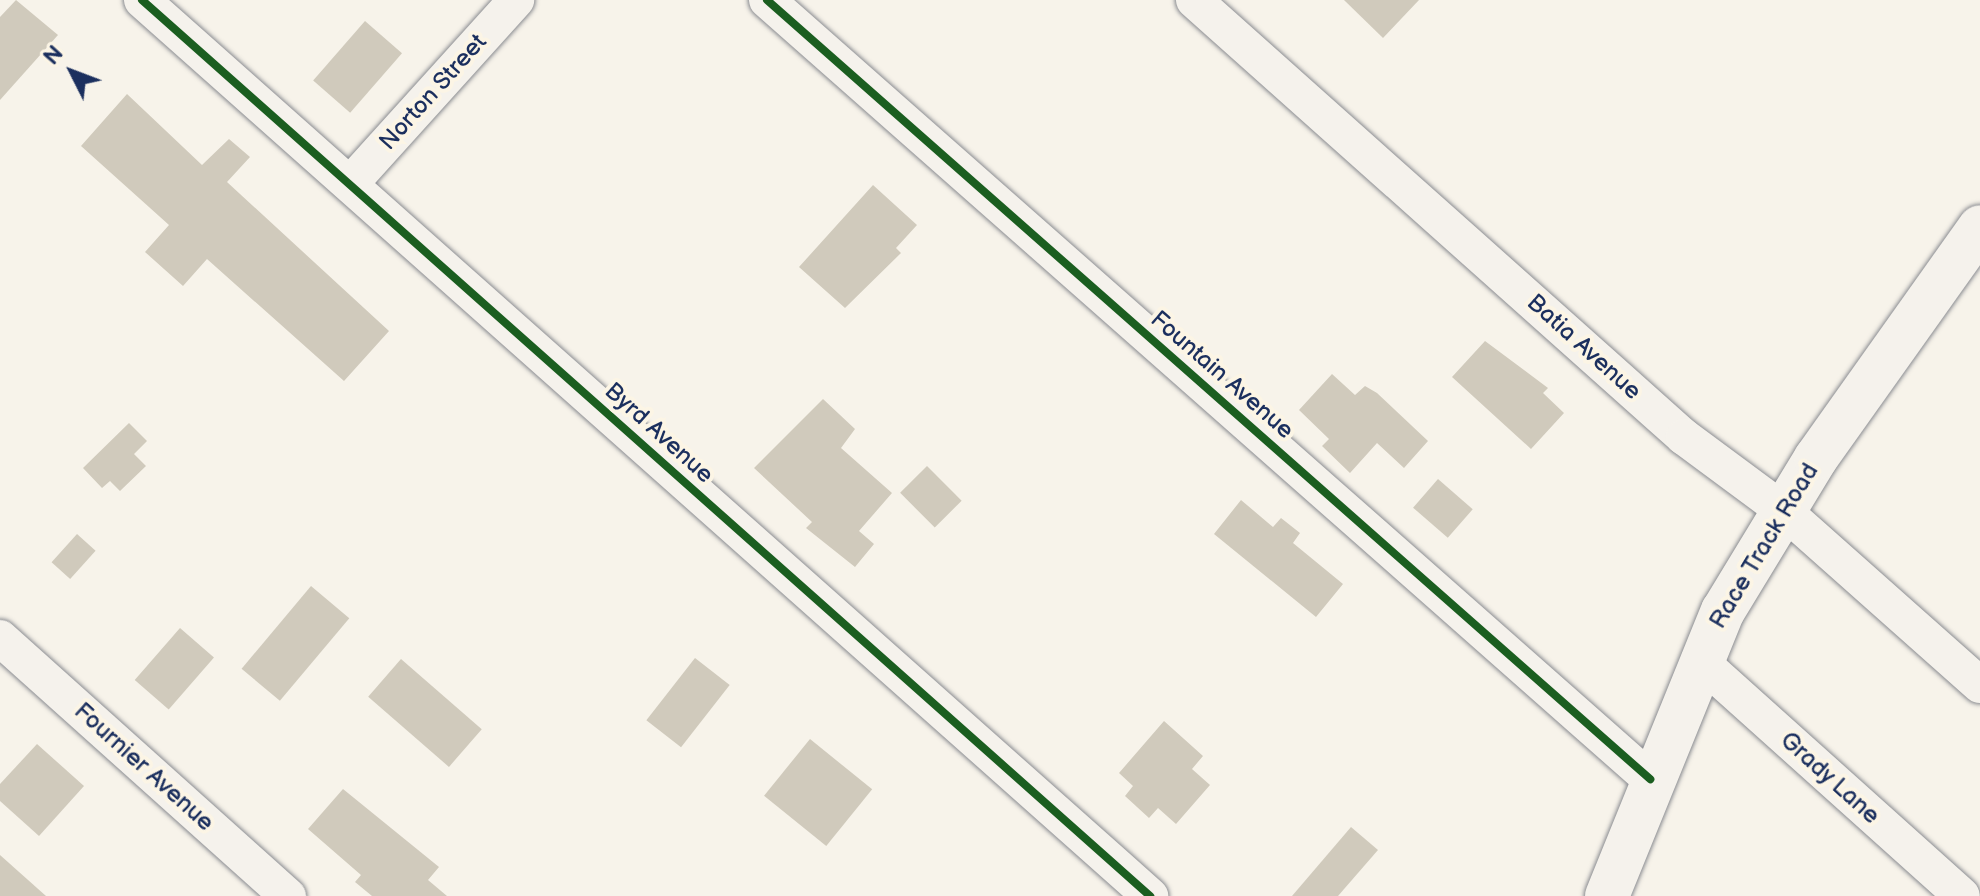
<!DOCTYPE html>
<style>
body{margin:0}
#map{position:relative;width:1980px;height:896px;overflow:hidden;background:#f7f3ea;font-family:"Balsamiq Sans",sans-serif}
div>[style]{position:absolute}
.building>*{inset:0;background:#d0cabc;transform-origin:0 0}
.roads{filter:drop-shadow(0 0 2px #8a8c91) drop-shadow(0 0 2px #8a8c91)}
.minor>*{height:36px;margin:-18px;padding:0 18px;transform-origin:18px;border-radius:18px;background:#f5f2ec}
.tertiary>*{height:44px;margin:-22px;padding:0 22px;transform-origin:22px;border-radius:22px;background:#f5f2ec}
.cycleway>*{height:8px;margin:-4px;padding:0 4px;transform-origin:4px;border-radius:4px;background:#1b5e20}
span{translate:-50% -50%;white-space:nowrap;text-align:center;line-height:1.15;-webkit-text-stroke:8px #fcf5e5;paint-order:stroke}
.street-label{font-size:24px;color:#1b2f5e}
.north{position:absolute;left:32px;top:32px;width:80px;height:80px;-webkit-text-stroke:6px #fcf5e5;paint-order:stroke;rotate:312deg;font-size:22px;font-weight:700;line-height:32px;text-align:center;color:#1b2f5e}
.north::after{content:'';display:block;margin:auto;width:28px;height:36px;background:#1b2f5e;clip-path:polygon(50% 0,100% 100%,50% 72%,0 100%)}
</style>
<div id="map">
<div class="building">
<i style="clip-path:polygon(16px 0,58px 35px,0 100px,0 17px)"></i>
<i style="clip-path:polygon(1344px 0,1419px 0,1383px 38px)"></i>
<i style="left:365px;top:21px;width:49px;height:79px;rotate:41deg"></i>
<i style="clip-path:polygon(127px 94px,202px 165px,229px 139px,250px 157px,227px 182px,389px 331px,344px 381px,207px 259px,183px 286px,145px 252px,169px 225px,81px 146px)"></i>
<i style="clip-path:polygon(873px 185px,917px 225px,896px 248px,901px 253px,845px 308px,799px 267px)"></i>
<i style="clip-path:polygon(1485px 341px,1548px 388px,1543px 393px,1564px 413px,1531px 449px,1452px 377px)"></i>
<i style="clip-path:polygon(1332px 374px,1355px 395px,1365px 386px,1377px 393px,1428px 441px,1404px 468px,1377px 443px,1350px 473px,1322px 446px,1329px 439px,1299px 410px)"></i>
<i style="clip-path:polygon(823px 399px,855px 429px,841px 448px,892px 493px,859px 531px,874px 544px,855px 567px,806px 528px,812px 522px,754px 468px)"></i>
<i style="clip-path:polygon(129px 423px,147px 441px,134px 454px,146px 466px,120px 491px,110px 481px,102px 488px,83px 468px)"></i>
<i style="left:927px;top:466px;width:49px;height:38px;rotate:45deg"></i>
<i style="left:1438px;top:479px;width:46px;height:38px;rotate:41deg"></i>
<i style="clip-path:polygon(1241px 500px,1273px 527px,1281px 518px,1300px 533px,1293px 543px,1343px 584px,1316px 617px,1214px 534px)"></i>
<i style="left:77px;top:534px;width:25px;height:38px;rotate:42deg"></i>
<i style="left:311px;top:586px;width:50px;height:108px;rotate:40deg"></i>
<i style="left:180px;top:628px;width:45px;height:69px;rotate:41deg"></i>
<i style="left:695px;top:658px;width:44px;height:79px;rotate:38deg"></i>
<i style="left:401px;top:659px;width:107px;height:50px;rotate:41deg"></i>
<i style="clip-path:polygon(1164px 721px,1203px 756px,1192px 769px,1210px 785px,1176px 824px,1158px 808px,1149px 818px,1125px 796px,1133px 786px,1119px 773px)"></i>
<i style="left:810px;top:739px;width:80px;height:73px;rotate:39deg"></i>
<i style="clip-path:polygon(37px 744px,84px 786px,39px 836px,0 801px,0 784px)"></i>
<i style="clip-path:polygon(343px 789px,439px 867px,428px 880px,447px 896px,372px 896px,355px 882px,361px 875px,308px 829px)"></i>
<i style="clip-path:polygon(1351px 827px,1378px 850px,1338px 896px,1292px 896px)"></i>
<i style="clip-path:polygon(0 855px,46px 896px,0 896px)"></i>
</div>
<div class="roads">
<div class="minor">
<i style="left:142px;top:0;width:1349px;rotate:41.63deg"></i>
<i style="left:767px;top:0;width:1178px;rotate:41.42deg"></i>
<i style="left:1194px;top:0;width:657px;rotate:41.73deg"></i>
<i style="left:1684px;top:437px;width:124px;rotate:36.5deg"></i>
<i style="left:1784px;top:511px;width:262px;rotate:41.6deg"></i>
<i style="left:350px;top:184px;width:248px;rotate:-47.9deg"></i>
<i style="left:0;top:638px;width:387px;rotate:41.9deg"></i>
<i style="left:1699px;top:660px;width:353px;rotate:41.9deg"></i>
</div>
<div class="tertiary">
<i style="left:1607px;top:896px;width:308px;rotate:-67.9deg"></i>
<i style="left:1723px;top:611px;width:179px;rotate:-58.7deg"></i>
<i style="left:1816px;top:458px;width:283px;rotate:-54.6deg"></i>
</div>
</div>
<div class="cycleway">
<i style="left:142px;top:0;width:1349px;rotate:41.63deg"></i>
<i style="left:767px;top:0;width:1178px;rotate:41.42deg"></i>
</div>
<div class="street-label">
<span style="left:433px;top:92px;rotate:-48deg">Norton Street</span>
<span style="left:1584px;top:347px;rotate:42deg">Batia Avenue</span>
<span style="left:1222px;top:375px;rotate:41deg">Fountain Avenue</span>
<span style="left:659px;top:433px;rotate:42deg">Byrd Avenue</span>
<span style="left:1764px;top:546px;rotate:-59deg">Race Track Road</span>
<span style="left:144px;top:767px;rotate:42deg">Fournier Avenue</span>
<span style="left:1830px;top:778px;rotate:42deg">Grady Lane</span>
</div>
<div class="north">N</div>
</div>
